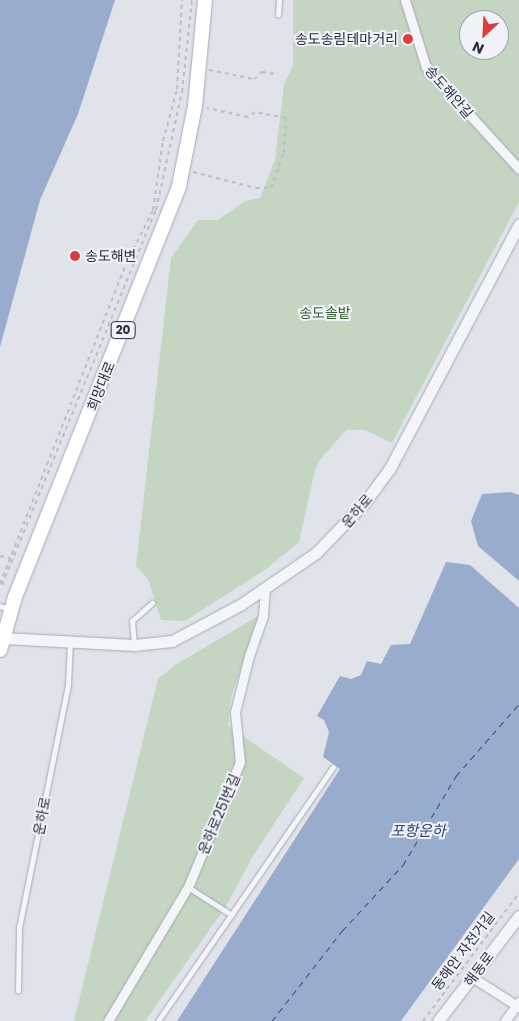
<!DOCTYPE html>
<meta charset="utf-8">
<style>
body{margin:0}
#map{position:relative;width:519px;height:1021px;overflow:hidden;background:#e0e3ea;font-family:Poppins,"Noto Sans KR",sans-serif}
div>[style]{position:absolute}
.green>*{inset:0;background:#c4d5c1}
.water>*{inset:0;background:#99accd}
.ferry>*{height:1px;margin-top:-0.5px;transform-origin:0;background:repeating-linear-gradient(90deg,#2e487a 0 6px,transparent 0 11px)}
.path>*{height:2px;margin-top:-1px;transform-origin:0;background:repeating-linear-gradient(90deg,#babec5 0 4px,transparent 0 8px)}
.roads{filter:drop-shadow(0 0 1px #a5a9b5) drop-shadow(0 0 1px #a5a9b5)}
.service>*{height:4.5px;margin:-2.25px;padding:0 2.25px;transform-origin:2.25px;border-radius:2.25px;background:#f3f5f8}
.minor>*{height:9px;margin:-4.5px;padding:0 4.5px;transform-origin:4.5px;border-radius:4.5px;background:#f3f5f8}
.tertiary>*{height:11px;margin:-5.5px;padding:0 5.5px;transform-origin:5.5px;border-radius:5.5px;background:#f3f5f8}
.primary>*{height:14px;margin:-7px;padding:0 7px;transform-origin:7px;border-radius:7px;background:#fff}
.dots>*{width:14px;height:14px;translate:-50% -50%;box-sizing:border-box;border:2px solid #f0f2f7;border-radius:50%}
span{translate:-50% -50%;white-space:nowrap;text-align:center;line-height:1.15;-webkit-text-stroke:4px #f0f2f7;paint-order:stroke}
.shield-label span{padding:1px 4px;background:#f0f2f7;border:1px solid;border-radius:4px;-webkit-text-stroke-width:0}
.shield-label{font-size:12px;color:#272f43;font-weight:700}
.poi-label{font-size:14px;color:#272f43}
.right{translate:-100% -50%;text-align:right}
.left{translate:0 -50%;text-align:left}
.street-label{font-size:14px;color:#272f43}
.park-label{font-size:14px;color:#376034}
.water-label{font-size:15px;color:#2e487a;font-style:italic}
.north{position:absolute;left:459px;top:10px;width:50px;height:50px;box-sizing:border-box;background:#f0f2f7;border:1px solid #a0a4af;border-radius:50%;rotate:205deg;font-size:14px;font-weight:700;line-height:20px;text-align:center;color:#272f43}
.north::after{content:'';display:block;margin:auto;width:18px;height:22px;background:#d83d43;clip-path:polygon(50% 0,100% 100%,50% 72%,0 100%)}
</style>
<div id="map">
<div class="green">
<i style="clip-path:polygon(evenodd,293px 0,519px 0,519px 202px,392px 443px,365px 430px,346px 430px,319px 461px,315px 470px,299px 542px,266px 569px,185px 621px,161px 620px,148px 579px,136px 566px,171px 258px,198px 220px,218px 220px,245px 201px,260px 198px,275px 160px,284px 85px,293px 65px,293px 0,469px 20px,499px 20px,499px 50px,469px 50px,469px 20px)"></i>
<i style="clip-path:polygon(260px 615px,231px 697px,228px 726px,304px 778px,253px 856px,225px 908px,145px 1021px,74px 1021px,158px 679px,175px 665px)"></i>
</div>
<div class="water">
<i style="clip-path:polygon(0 0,115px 0,78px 114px,40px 200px,0 347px)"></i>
<i style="clip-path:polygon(511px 492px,519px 495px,519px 581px,478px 546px,471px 521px,482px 494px)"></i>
<i style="clip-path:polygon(446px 562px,470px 565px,519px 608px,519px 859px,401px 1021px,177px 1021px,340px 769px,323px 757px,329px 732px,324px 720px,317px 716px,340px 676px,351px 679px,361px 675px,367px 661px,381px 664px,391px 645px,410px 644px)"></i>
</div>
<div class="ferry">
<i style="left:272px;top:1021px;width:114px;rotate:-52.1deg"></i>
<i style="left:342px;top:931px;width:90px;rotate:-47.3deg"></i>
<i style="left:403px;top:865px;width:104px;rotate:-59.2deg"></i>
<i style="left:456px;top:776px;width:96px;rotate:-48.8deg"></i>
</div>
<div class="path">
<i style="left:209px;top:70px;width:46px;rotate:11.3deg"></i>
<i style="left:254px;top:79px;width:11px;rotate:-41deg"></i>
<i style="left:262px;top:72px;width:14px;rotate:8deg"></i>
<i style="left:193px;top:172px;width:65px;rotate:14.3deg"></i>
<i style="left:256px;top:188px;width:15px"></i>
<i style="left:271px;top:188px;width:37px;rotate:-70deg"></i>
<i style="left:284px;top:153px;width:35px;rotate:-87deg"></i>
<i style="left:286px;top:118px;width:32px;rotate:-169deg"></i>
<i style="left:255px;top:112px;width:9px;rotate:144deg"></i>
<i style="left:248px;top:117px;width:42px;rotate:-167.6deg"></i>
<i style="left:0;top:556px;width:10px;rotate:11deg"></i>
<i style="left:0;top:584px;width:344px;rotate:-68.5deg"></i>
<i style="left:126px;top:264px;width:60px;rotate:-63.4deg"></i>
<i style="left:153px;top:210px;width:70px;rotate:-81.8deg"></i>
<i style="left:163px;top:141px;width:54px;rotate:-74.9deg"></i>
<i style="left:177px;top:89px;width:89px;rotate:-86.8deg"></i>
<i style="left:2px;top:585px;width:405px;rotate:-67.7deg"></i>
<i style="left:156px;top:210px;width:121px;rotate:-77.6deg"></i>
<i style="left:182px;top:92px;width:93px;rotate:-83.8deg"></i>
<i style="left:423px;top:1021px;width:160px;rotate:-53.1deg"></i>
</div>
<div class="roads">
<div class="service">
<i style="left:278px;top:15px;width:15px;rotate:-86deg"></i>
<i style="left:0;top:606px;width:10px;rotate:17deg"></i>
<i style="left:134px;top:644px;width:23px;rotate:-95deg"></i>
<i style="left:132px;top:621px;width:27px;rotate:-42deg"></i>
<i style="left:188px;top:887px;width:52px;rotate:32.5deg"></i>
<i style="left:18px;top:991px;width:63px;rotate:-89.1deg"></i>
<i style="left:19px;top:928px;width:249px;rotate:-78.6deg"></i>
<i style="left:68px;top:684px;width:42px;rotate:-87.3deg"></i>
<i style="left:158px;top:1021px;width:308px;rotate:-55.4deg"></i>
</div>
<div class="minor">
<i style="left:405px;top:0;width:70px;rotate:72.6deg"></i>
<i style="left:426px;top:67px;width:138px;rotate:47.6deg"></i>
<i style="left:472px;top:977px;width:56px;rotate:32.6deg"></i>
<i style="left:108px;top:1021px;width:156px;rotate:-59.2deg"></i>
<i style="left:188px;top:887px;width:135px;rotate:-67.4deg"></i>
<i style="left:240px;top:762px;width:50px;rotate:-95.7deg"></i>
<i style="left:235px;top:712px;width:58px;rotate:-76deg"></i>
<i style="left:249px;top:656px;width:42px;rotate:-70.7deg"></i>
<i style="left:263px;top:616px;width:27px;rotate:-86deg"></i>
<i style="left:505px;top:1021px;width:24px;rotate:-54deg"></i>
</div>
<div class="tertiary">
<i style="left:3px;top:638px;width:131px;rotate:3.1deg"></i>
<i style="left:134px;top:645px;width:38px;rotate:-6deg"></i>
<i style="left:172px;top:641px;width:77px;rotate:-27.9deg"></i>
<i style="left:240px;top:605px;width:92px;rotate:-34.4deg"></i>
<i style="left:316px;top:553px;width:71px;rotate:-46.1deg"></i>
<i style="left:365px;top:502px;width:42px;rotate:-53.7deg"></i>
<i style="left:390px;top:468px;width:276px;rotate:-62.1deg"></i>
<i style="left:438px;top:1021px;width:133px;rotate:-52.4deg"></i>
</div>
<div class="primary">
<i style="left:0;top:650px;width:55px;rotate:-74.2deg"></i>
<i style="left:15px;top:597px;width:443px;rotate:-68.2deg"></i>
<i style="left:179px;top:186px;width:82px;rotate:-78.7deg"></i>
<i style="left:195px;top:106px;width:106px;rotate:-84.6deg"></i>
</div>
</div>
<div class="dots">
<i style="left:408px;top:39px;background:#d83d43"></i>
<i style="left:75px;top:256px;background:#d83d43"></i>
</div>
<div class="shield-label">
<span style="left:123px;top:330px">20</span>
</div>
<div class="poi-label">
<span class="right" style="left:398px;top:39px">송도송림테마거리</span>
<span class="left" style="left:85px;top:256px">송도해변</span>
</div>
<div class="street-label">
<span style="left:449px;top:92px;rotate:49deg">송도해안길</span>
<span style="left:101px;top:386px;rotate:-68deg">희망대로</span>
<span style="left:357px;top:511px;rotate:-49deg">운하로</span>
<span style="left:219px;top:814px;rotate:-67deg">운하로251번길</span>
<span style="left:42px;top:816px;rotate:-79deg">운하로</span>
<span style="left:463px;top:951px;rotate:-53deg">동해안 자전거길</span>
<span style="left:479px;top:969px;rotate:-53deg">해동로</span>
</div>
<div class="park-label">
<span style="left:325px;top:313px">송도솔밭</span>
</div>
<div class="water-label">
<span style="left:418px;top:831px">포항운하</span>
</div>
<div class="north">N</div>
</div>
